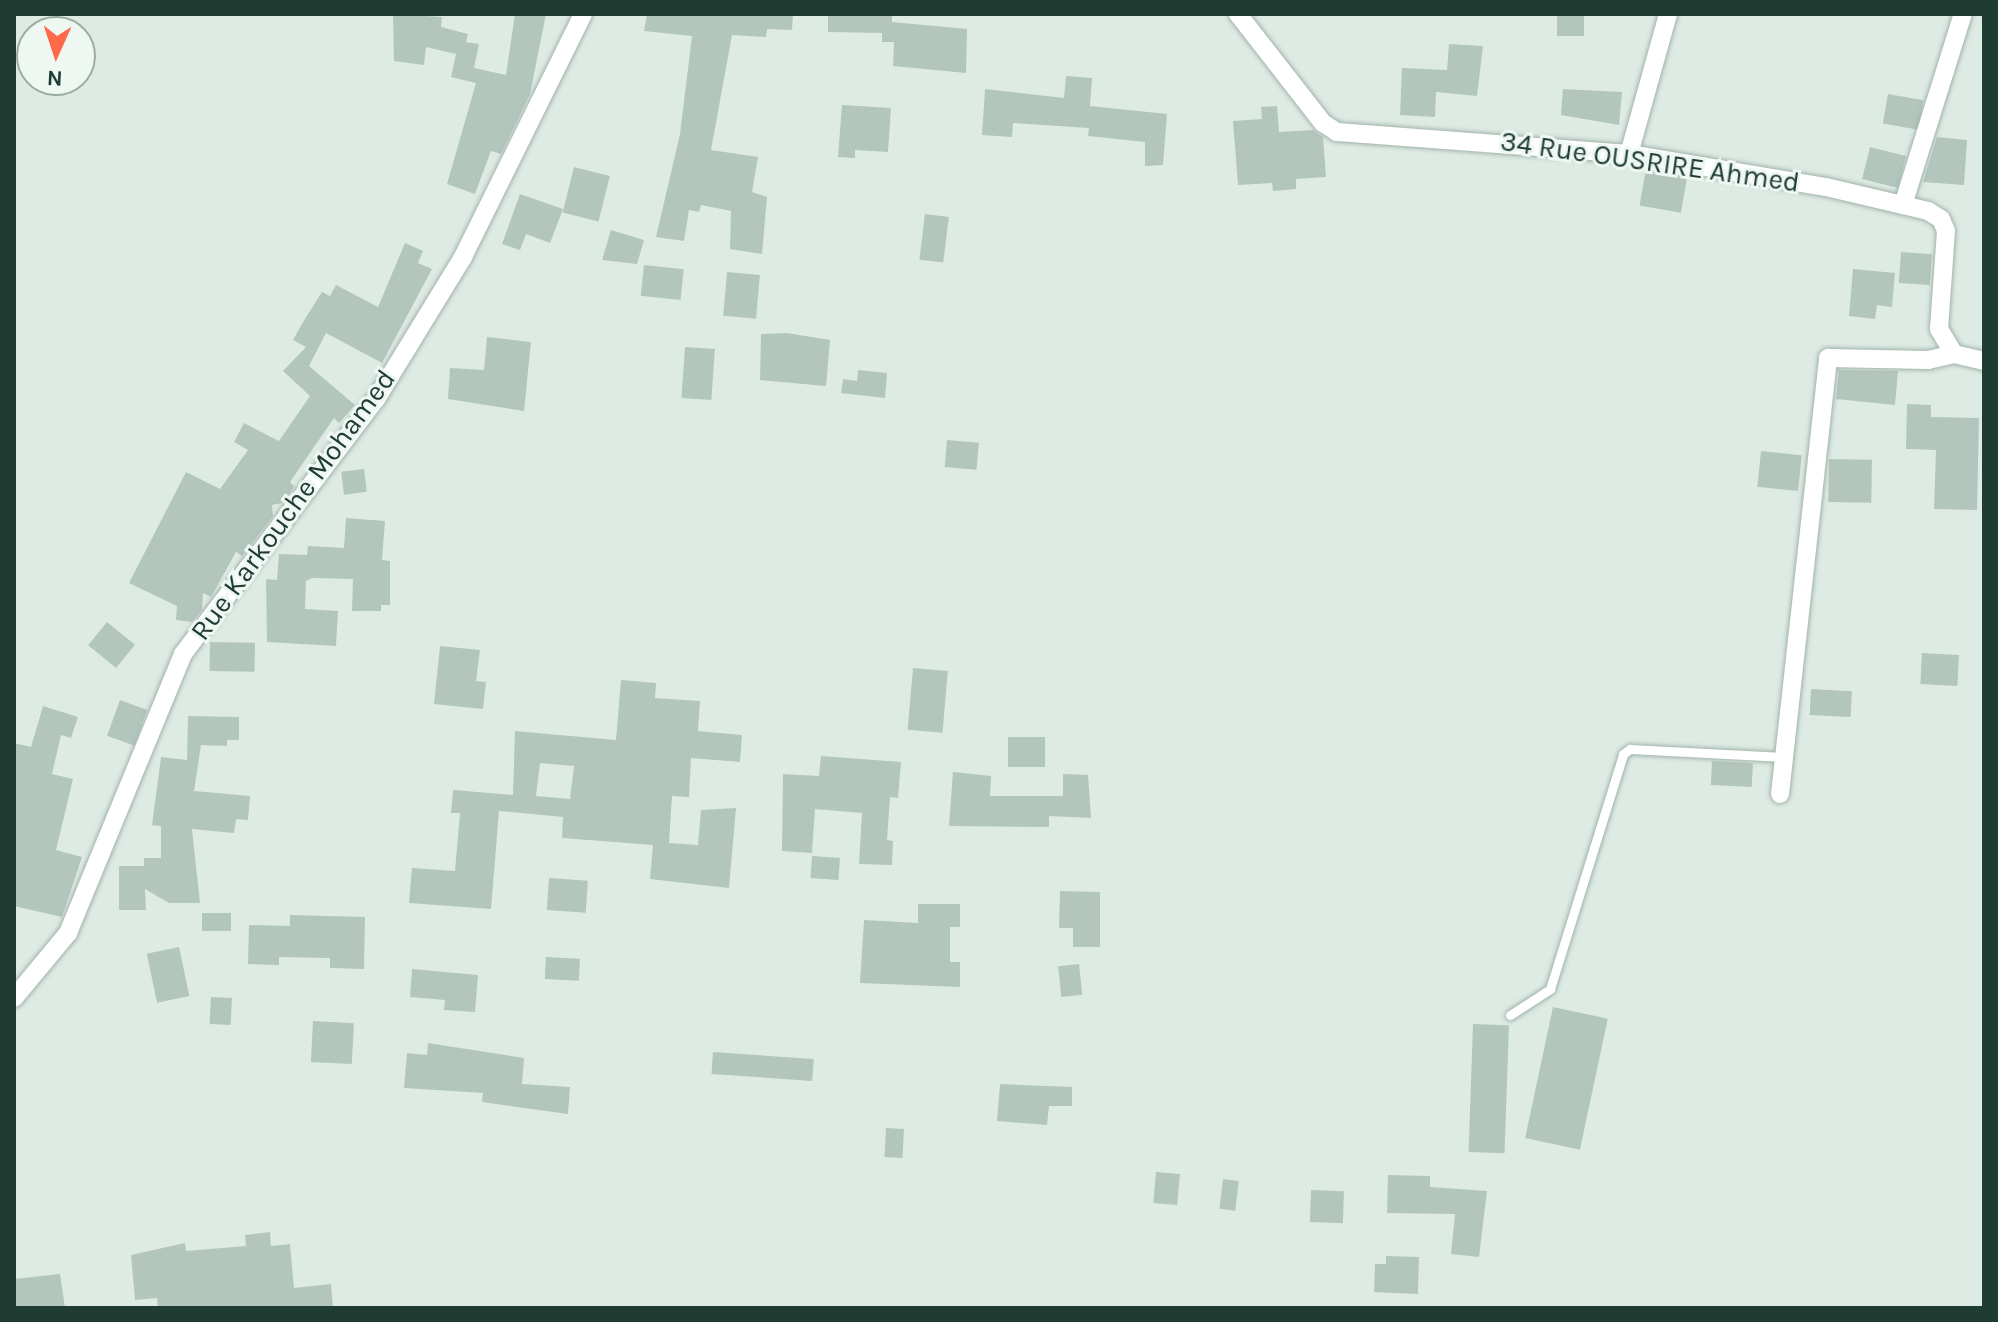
<!DOCTYPE html>
<style>
body{margin:0}
#map{position:relative;width:1998px;height:1322px;overflow:hidden;background:#deebe4;font-family:Karla,sans-serif}
div>[style]{position:absolute}
.building>*{inset:0;background:#b3c6bd;transform-origin:0 0}
.roads{filter:drop-shadow(0 0 2px #a1b3ab) drop-shadow(0 0 2px #a1b3ab)}
.service>*{height:9px;margin:-4.5px;padding:0 4.5px;transform-origin:4.5px;border-radius:4.5px;background:#fff}
.minor>*{height:18px;margin:-9px;padding:0 9px;transform-origin:9px;border-radius:9px;background:#fff}
span{translate:-50% -50%;white-space:nowrap;text-align:center;line-height:1.15;-webkit-text-stroke:6px #eef7f2;paint-order:stroke}
.street-label{font-size:28px;color:#1e3c32}
.frame{position:absolute;inset:0;border:16px solid #1e3c32;pointer-events:none}
.north{position:absolute;left:16px;top:16px;width:80px;height:80px;box-sizing:border-box;background:#eef7f2;border:2px solid #9baca5;border-radius:50%;rotate:183deg;font-size:22px;font-weight:700;line-height:32px;text-align:center;color:#1e3c32}
.north::after{content:'';display:block;margin:auto;width:28px;height:36px;background:#ff6848;clip-path:polygon(50% 0,100% 100%,50% 72%,0 100%)}
</style>
<div id="map">
<div class="building">
<i style="clip-path:polygon(393px 14px,442px 17px,441px 27px,468px 34px,466px 42px,479px 44px,474px 68px,506px 75px,515px 14px,546px 14px,530px 94px,501px 154px,491px 151px,475px 194px,447px 184px,476px 83px,451px 77px,456px 54px,426px 47px,424px 65px,394px 61px)"></i>
<i style="clip-path:polygon(647px 14px,793px 14px,792px 30px,767px 29px,766px 37px,732px 35px,711px 150px,758px 157px,752px 192px,767px 197px,762px 254px,730px 249px,731px 211px,701px 205px,699px 212px,689px 210px,684px 241px,656px 237px,680px 134px,692px 36px,644px 31px)"></i>
<i style="clip-path:polygon(828px 14px,892px 14px,892px 22px,967px 29px,966px 73px,893px 66px,894px 42px,882px 42px,882px 33px,828px 32px)"></i>
<i style="left:1557px;top:14px;width:27px;height:22px"></i>
<i style="clip-path:polygon(1449px 44px,1483px 46px,1477px 96px,1436px 92px,1435px 117px,1400px 115px,1402px 68px,1447px 70px)"></i>
<i style="clip-path:polygon(1066px 76px,1092px 78px,1090px 106px,1167px 114px,1163px 165px,1145px 166px,1145px 142px,1088px 136px,1089px 128px,1013px 123px,1012px 137px,982px 135px,985px 89px,1064px 98px)"></i>
<i style="clip-path:polygon(1563px 89px,1622px 92px,1619px 125px,1561px 115px)"></i>
<i style="left:1888px;top:94px;width:36px;height:30px;rotate:10deg"></i>
<i style="clip-path:polygon(842px 105px,891px 108px,888px 152px,855px 150px,855px 158px,838px 157px)"></i>
<i style="clip-path:polygon(1277px 106px,1279px 132px,1313px 130px,1323px 137px,1326px 177px,1296px 179px,1296px 189px,1273px 191px,1272px 183px,1238px 185px,1233px 121px,1262px 119px,1261px 107px)"></i>
<i style="clip-path:polygon(1937px 137px,1967px 140px,1964px 185px,1923px 182px)"></i>
<i style="left:1870px;top:147px;width:37px;height:33px;rotate:14deg"></i>
<i style="left:574px;top:167px;width:37px;height:47px;rotate:14deg"></i>
<i style="left:1646px;top:169px;width:42px;height:37px;rotate:10deg"></i>
<i style="clip-path:polygon(520px 194px,563px 209px,550px 243px,526px 234px,520px 250px,502px 244px)"></i>
<i style="left:925px;top:214px;width:24px;height:46px;rotate:7deg"></i>
<i style="clip-path:polygon(611px 230px,644px 240px,637px 264px,602px 260px)"></i>
<i style="clip-path:polygon(405px 243px,423px 251px,418px 263px,432px 269px,382px 363px,326px 333px,309px 366px,355px 405px,339px 423px,334px 418px,290px 482px,294px 486px,290px 493px,282px 503px,272px 505px,273px 516px,242px 556px,236px 552px,211px 597px,203px 593px,202px 610px,192px 622px,176px 620px,177px 606px,129px 583px,186px 472px,220px 489px,248px 450px,234px 442px,244px 423px,279px 441px,310px 396px,283px 371px,306px 347px,293px 340px,303px 322px,322px 292px,330px 296px,336px 285px,378px 307px)"></i>
<i style="left:1901px;top:252px;width:31px;height:31px;rotate:4deg"></i>
<i style="left:644px;top:265px;width:40px;height:31px;rotate:6deg"></i>
<i style="clip-path:polygon(1853px 269px,1895px 273px,1892px 307px,1877px 305px,1875px 319px,1849px 316px)"></i>
<i style="left:727px;top:272px;width:33px;height:44px;rotate:5deg"></i>
<i style="clip-path:polygon(787px 333px,830px 340px,826px 386px,760px 380px,761px 334px)"></i>
<i style="clip-path:polygon(487px 337px,531px 342px,524px 411px,448px 399px,450px 368px,484px 370px)"></i>
<i style="left:685px;top:347px;width:30px;height:51px;rotate:4deg"></i>
<i style="clip-path:polygon(858px 370px,887px 373px,885px 398px,841px 393px,843px 379px,857px 381px)"></i>
<i style="clip-path:polygon(1839px 370px,1898px 371px,1895px 405px,1836px 399px)"></i>
<i style="clip-path:polygon(1907px 404px,1931px 405px,1931px 417px,1979px 418px,1977px 510px,1934px 509px,1936px 450px,1906px 449px)"></i>
<i style="left:947px;top:440px;width:32px;height:27px;rotate:5deg"></i>
<i style="left:1761px;top:451px;width:41px;height:36px;rotate:6deg"></i>
<i style="left:1829px;top:459px;width:43px;height:43px;rotate:1deg"></i>
<i style="left:364px;top:469px;width:23px;height:23px;rotate:83deg"></i>
<i style="clip-path:polygon(346px 518px,385px 521px,382px 560px,390px 561px,390px 605px,381px 605px,381px 611px,352px 611px,353px 579px,312px 578px,306px 581px,305px 609px,338px 611px,336px 646px,267px 642px,266px 579px,277px 580px,279px 554px,307px 555px,308px 546px,344px 548px)"></i>
<i style="left:107px;top:622px;width:36px;height:30px;rotate:39deg"></i>
<i style="left:210px;top:642px;width:45px;height:29px;rotate:1deg"></i>
<i style="clip-path:polygon(440px 646px,480px 650px,476px 681px,486px 682px,483px 709px,434px 704px)"></i>
<i style="left:1922px;top:653px;width:37px;height:31px;rotate:3deg"></i>
<i style="left:913px;top:668px;width:35px;height:62px;rotate:5deg"></i>
<i style="clip-path:polygon(evenodd,621px 680px,656px 683px,655px 698px,700px 701px,698px 731px,742px 735px,740px 762px,691px 758px,689px 797px,672px 796px,669px 843px,698px 845px,701px 810px,736px 808px,729px 888px,650px 879px,653px 845px,562px 838px,563px 817px,499px 811px,491px 909px,409px 903px,412px 868px,455px 871px,460px 813px,451px 813px,453px 790px,513px 795px,515px 731px,616px 740px,621px 680px,540px 763px,574px 766px,570px 799px,536px 796px,540px 763px)"></i>
<i style="left:1811px;top:689px;width:41px;height:26px;rotate:3deg"></i>
<i style="left:120px;top:700px;width:29px;height:38px;rotate:20deg"></i>
<i style="clip-path:polygon(43px 706px,78px 717px,71px 738px,61px 735px,52px 774px,73px 779px,56px 850px,82px 857px,62px 917px,14px 906px,14px 743px,31px 747px)"></i>
<i style="clip-path:polygon(188px 716px,239px 717px,239px 740px,227px 740px,227px 746px,201px 745px,194px 791px,250px 796px,248px 820px,236px 819px,234px 833px,192px 829px,200px 903px,169px 903px,145px 889px,146px 910px,119px 910px,119px 866px,144px 866px,144px 858px,161px 858px,161px 826px,152px 825px,161px 757px,187px 760px)"></i>
<i style="left:1008px;top:737px;width:37px;height:30px"></i>
<i style="clip-path:polygon(821px 756px,901px 762px,898px 798px,890px 797px,887px 840px,893px 841px,892px 865px,859px 864px,862px 813px,815px 809px,812px 853px,782px 851px,783px 774px,819px 776px)"></i>
<i style="left:1712px;top:761px;width:41px;height:24px;rotate:3deg"></i>
<i style="clip-path:polygon(953px 772px,991px 776px,990px 796px,1063px 796px,1063px 774px,1088px 775px,1091px 818px,1049px 816px,1049px 827px,949px 826px)"></i>
<i style="left:812px;top:856px;width:28px;height:22px;rotate:4deg"></i>
<i style="left:549px;top:878px;width:39px;height:32px;rotate:4deg"></i>
<i style="clip-path:polygon(1060px 891px,1100px 892px,1100px 947px,1073px 947px,1073px 928px,1059px 928px)"></i>
<i style="clip-path:polygon(918px 904px,960px 904px,960px 927px,950px 927px,950px 962px,960px 962px,960px 987px,860px 983px,864px 920px,918px 923px)"></i>
<i style="left:202px;top:913px;width:29px;height:18px"></i>
<i style="clip-path:polygon(290px 915px,365px 917px,364px 969px,330px 968px,330px 958px,279px 957px,279px 965px,248px 964px,249px 925px,290px 926px)"></i>
<i style="left:179px;top:947px;width:50px;height:33px;rotate:78deg"></i>
<i style="left:546px;top:957px;width:34px;height:22px;rotate:3deg"></i>
<i style="left:1079px;top:964px;width:31px;height:21px;rotate:84deg"></i>
<i style="clip-path:polygon(412px 969px,478px 975px,475px 1012px,444px 1010px,445px 1000px,410px 997px)"></i>
<i style="left:211px;top:997px;width:21px;height:27px;rotate:3deg"></i>
<i style="left:1553px;top:1007px;width:56px;height:134px;rotate:12deg"></i>
<i style="left:313px;top:1021px;width:41px;height:41px;rotate:3deg"></i>
<i style="left:1473px;top:1024px;width:36px;height:128px;rotate:2deg"></i>
<i style="clip-path:polygon(428px 1043px,524px 1058px,522px 1084px,570px 1087px,568px 1114px,482px 1102px,483px 1093px,404px 1088px,407px 1053px,427px 1055px)"></i>
<i style="left:713px;top:1052px;width:101px;height:22px;rotate:4deg"></i>
<i style="clip-path:polygon(1000px 1084px,1072px 1087px,1072px 1106px,1049px 1106px,1047px 1125px,997px 1121px)"></i>
<i style="left:886px;top:1128px;width:18px;height:29px;rotate:3deg"></i>
<i style="left:1156px;top:1172px;width:24px;height:31px;rotate:5deg"></i>
<i style="clip-path:polygon(1388px 1175px,1430px 1176px,1430px 1187px,1487px 1191px,1479px 1257px,1451px 1254px,1455px 1214px,1387px 1213px)"></i>
<i style="left:1223px;top:1179px;width:16px;height:30px;rotate:7deg"></i>
<i style="left:1311px;top:1190px;width:33px;height:32px;rotate:2deg"></i>
<i style="clip-path:polygon(270px 1232px,271px 1246px,290px 1244px,294px 1288px,331px 1284px,333px 1308px,158px 1308px,157px 1298px,135px 1300px,131px 1255px,185px 1243px,186px 1251px,246px 1246px,245px 1235px)"></i>
<i style="clip-path:polygon(1386px 1256px,1419px 1257px,1418px 1294px,1374px 1292px,1375px 1264px,1386px 1264px)"></i>
<i style="clip-path:polygon(60px 1274px,65px 1308px,14px 1308px,14px 1279px)"></i>
</div>
<div class="roads">
<div class="service">
<i style="left:1510px;top:1015px;width:48px;rotate:-33deg"></i>
<i style="left:1550px;top:989px;width:246px;rotate:-72.7deg"></i>
<i style="left:1623px;top:754px;width:9px;rotate:-36deg"></i>
<i style="left:1630px;top:749px;width:154px;rotate:3deg"></i>
</div>
<div class="minor">
<i style="left:1238px;top:14px;width:138px;rotate:52.1deg"></i>
<i style="left:1323px;top:123px;width:17px;rotate:33deg"></i>
<i style="left:1337px;top:132px;width:293px;rotate:4.3deg"></i>
<i style="left:1629px;top:154px;width:200px;rotate:9.5deg"></i>
<i style="left:1826px;top:187px;width:105px;rotate:13.2deg"></i>
<i style="left:1928px;top:211px;width:15px;rotate:32deg"></i>
<i style="left:1941px;top:219px;width:13px;rotate:67deg"></i>
<i style="left:1946px;top:231px;width:98px;rotate:94.1deg"></i>
<i style="left:1939px;top:329px;width:29px;rotate:59deg"></i>
<i style="left:1954px;top:354px;width:31px;rotate:13deg"></i>
<i style="left:1629px;top:154px;width:145px;rotate:-74.4deg"></i>
<i style="left:1903px;top:205px;width:200px;rotate:-72.6deg"></i>
<i style="left:1780px;top:794px;width:439px;rotate:-83.7deg"></i>
<i style="left:1828px;top:358px;width:100px;rotate:1.1deg"></i>
<i style="left:1928px;top:360px;width:27px;rotate:-13deg"></i>
<i style="left:14px;top:998px;width:85px;rotate:-50.3deg"></i>
<i style="left:68px;top:933px;width:302px;rotate:-67.6deg"></i>
<i style="left:183px;top:654px;width:320px;rotate:-52.9deg"></i>
<i style="left:376px;top:399px;width:167px;rotate:-58.5deg"></i>
<i style="left:463px;top:257px;width:271px;rotate:-63.7deg"></i>
</div>
</div>
<div class="street-label">
<span style="left:1650px;top:162px;rotate:8deg">34 Rue OUSRIRE Ahmed</span>
<span style="left:293px;top:505px;rotate:-54deg">Rue Karkouche Mohamed</span>
</div>
<div class="frame"></div>
<div class="north">N</div>
</div>
